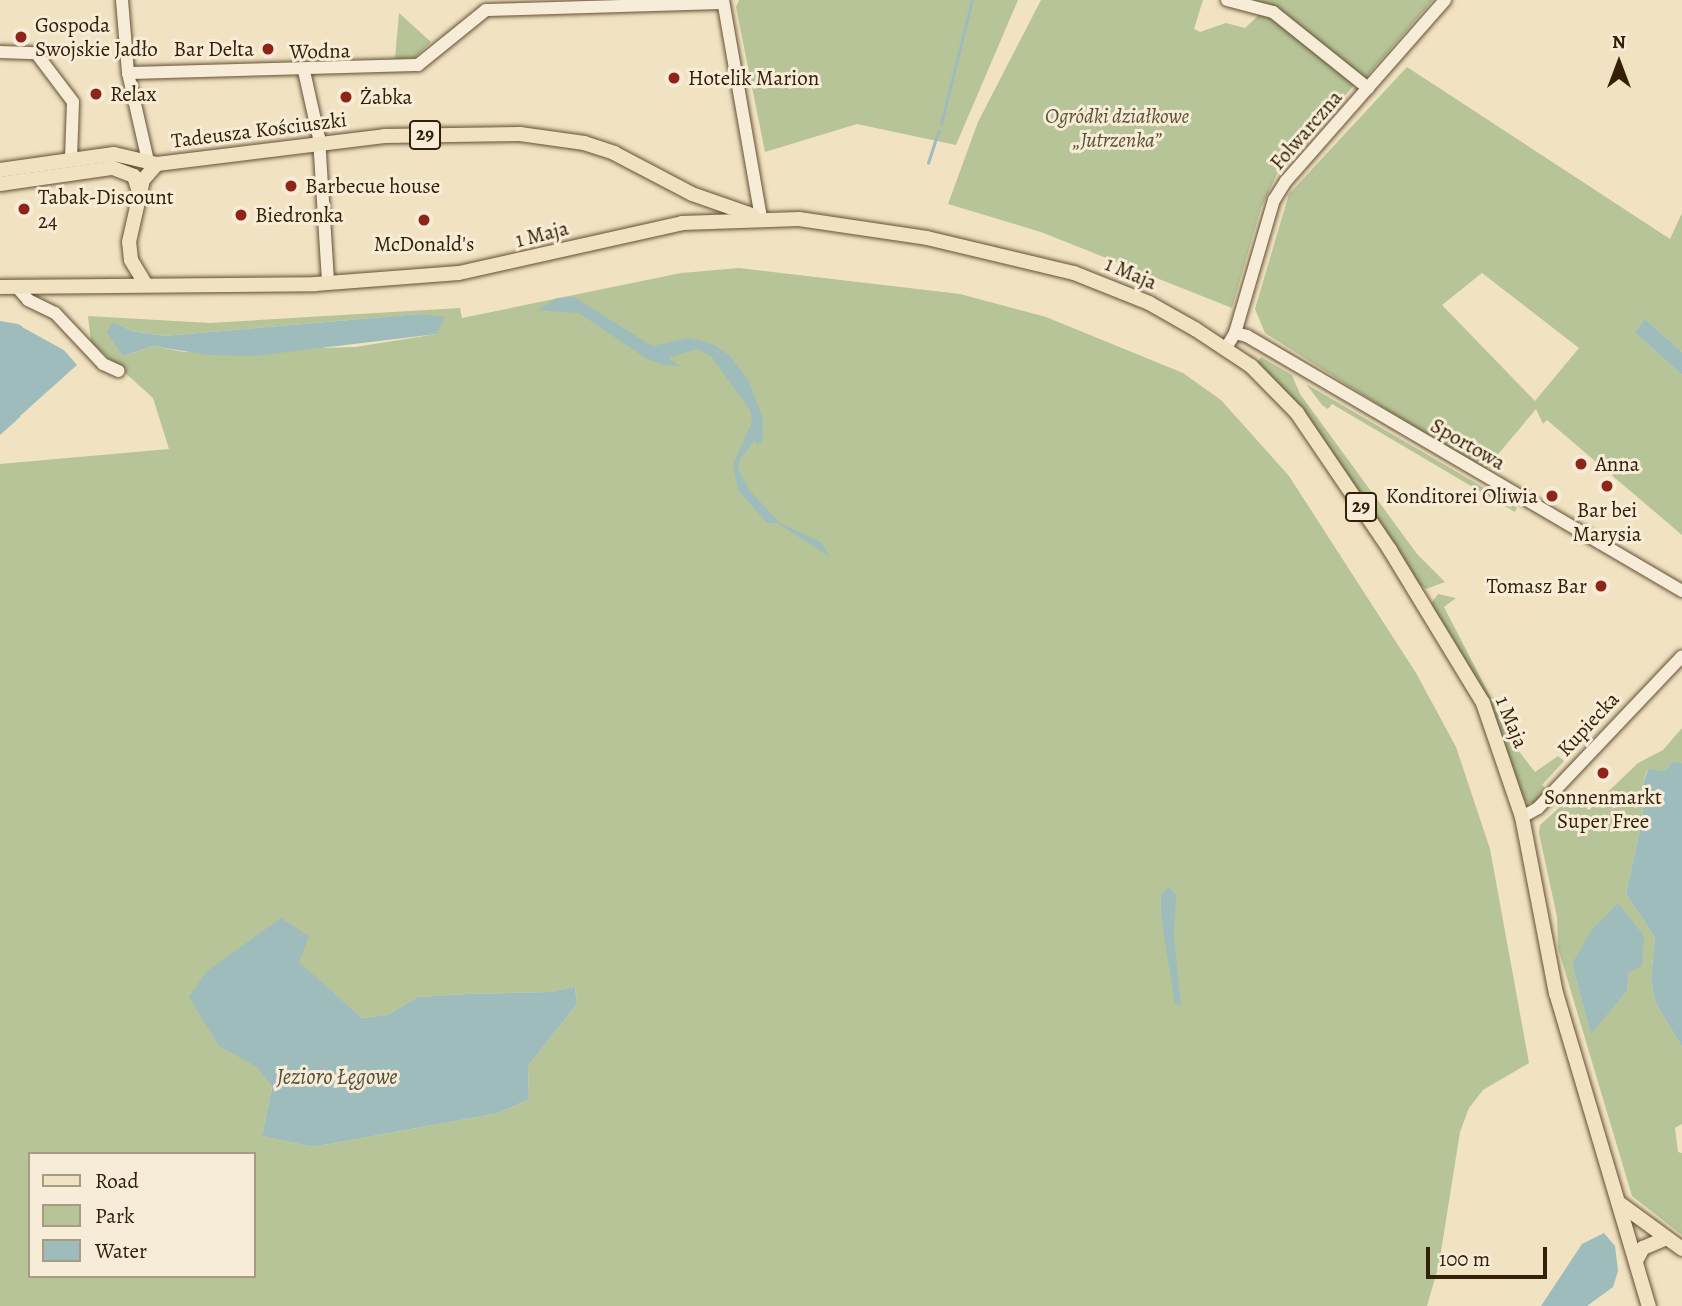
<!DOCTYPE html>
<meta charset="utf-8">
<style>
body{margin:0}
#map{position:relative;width:1682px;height:1306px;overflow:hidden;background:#f1e2c2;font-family:Alegreya,serif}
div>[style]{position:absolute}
.green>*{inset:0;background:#b6c497}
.water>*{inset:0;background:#9dbcbb}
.pier>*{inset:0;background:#f1e2c2}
.stream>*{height:2.5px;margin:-1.25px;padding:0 1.25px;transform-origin:1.25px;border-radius:1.25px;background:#9dbcbb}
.roads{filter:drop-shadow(0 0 2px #635035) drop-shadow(0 0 2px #635035)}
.minor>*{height:12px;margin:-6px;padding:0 6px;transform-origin:6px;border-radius:6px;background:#f6ecd7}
.major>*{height:14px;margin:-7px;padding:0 7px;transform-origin:7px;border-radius:7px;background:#f1e2c2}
.dots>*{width:19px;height:19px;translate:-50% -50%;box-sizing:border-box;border:4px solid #f6ecd7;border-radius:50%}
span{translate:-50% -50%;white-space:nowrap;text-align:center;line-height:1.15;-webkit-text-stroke:6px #f6ecd7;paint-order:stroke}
.shield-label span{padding:2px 5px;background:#f6ecd7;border:2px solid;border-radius:5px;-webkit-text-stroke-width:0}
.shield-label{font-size:19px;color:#342006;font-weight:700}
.poi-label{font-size:21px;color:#342006}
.left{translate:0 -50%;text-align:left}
.right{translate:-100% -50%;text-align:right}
.street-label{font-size:21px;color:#342006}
.park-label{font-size:21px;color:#5b5132;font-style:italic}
.water-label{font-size:23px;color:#544f3c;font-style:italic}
.legend{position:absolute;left:28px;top:1152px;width:228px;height:126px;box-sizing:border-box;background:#f6ecd7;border:2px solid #a89a83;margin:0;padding:9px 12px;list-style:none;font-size:21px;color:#342006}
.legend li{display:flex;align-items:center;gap:14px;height:35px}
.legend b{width:35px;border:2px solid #a89a83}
.north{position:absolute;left:1584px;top:28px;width:70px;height:70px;-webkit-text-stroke:5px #f6ecd7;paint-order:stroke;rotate:0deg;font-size:19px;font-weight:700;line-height:28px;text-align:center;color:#342006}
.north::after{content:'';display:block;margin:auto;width:24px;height:32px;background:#342006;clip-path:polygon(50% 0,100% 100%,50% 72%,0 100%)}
.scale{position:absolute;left:1426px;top:1247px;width:121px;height:32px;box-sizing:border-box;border:4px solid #342006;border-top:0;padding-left:9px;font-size:21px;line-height:24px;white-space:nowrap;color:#342006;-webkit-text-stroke:5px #f6ecd7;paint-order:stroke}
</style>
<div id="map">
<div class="green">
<i style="clip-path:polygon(739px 0,1018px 0,956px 145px,857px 124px,765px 152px,736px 7px)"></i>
<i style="clip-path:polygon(1041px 0,1203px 0,1194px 29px,1200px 32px,1226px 23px,1245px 28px,1263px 11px,1354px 85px,1278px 172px,1261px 208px,1232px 308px,1041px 232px,948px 204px,978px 122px)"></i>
<i style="clip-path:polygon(1249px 0,1433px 0,1365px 78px,1285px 13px)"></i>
<i style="clip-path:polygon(399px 13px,431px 42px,414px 58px,395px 59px)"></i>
<i style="clip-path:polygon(evenodd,1407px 67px,1670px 239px,1682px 213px,1682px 352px,1645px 319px,1634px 332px,1682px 375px,1682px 535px,1547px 420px,1543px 424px,1536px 409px,1484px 471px,1265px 333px,1255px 309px,1289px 194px,1407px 67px,1482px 273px,1579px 348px,1535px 401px,1442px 305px,1482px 273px)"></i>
<i style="clip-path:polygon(evenodd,739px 268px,960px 294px,1046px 317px,1183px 373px,1221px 400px,1289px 476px,1416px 673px,1456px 747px,1490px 849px,1529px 1063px,1483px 1090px,1469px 1108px,1460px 1132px,1439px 1264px,1427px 1306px,0 1306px,0 464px,169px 449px,153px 398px,91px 342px,88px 316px,210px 323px,460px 308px,462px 318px,681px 273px,739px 268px,418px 314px,437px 334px,355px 347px,184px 352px,153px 346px,123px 356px,113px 322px,132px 331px,165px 336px,418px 314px,739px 268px,281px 918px,298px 962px,362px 1018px,387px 1015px,418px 997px,466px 994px,550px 992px,575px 987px,577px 1004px,528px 1066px,529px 1099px,499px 1113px,313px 1147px,262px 1136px,272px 1087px,258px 1067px,281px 918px,739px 268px,30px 1154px,254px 1154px,254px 1276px,30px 1276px,30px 1154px)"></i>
<i style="clip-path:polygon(1261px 357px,1292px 375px,1300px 394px,1417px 554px,1445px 582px,1426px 589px,1415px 581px,1297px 404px,1256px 364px)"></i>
<i style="clip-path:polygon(1306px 384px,1517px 507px,1515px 512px,1332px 404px,1328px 409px,1322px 405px)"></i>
<i style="clip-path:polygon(1438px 594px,1456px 598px,1444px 607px,1507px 729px,1513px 727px,1515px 733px,1510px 735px,1521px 754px,1535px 772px,1558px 756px,1564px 761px,1542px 785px,1549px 791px,1537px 802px,1527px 803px,1522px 797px,1493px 714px,1430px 605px)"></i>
<i style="clip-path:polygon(evenodd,1682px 728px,1682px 763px,1673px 761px,1665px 771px,1647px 770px,1640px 793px,1643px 815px,1626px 894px,1655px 937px,1651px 977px,1655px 1002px,1682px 1047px,1682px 1124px,1675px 1128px,1678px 1152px,1682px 1153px,1682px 1235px,1632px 1196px,1558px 948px,1557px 917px,1539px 833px,1540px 825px,1571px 797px,1589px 810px,1638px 763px,1663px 750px,1682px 728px,1618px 904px,1644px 935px,1629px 972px,1627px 991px,1591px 1033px,1572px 964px,1618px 904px)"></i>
</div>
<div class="water">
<i style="clip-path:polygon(574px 297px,652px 346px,690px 338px,712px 344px,729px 355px,749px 381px,763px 420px,762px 441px,757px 445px,755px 440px,740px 459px,738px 468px,749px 490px,780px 523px,821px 542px,830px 557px,777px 523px,767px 523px,738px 490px,733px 465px,752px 422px,750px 410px,711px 356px,697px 349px,668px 358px,680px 366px,665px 365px,647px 359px,579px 313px,537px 310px,557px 298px)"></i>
<i style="clip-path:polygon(418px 314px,445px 317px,437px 334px,254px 356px,208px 355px,153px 346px,123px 356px,107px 333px,113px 322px,132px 331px,165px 336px)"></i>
<i style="clip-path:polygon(1645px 319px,1682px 352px,1682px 375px,1634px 332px)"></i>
<i style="clip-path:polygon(0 321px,18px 324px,64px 350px,78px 365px,0 435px)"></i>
<i style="clip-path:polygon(1673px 761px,1682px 763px,1682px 1047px,1655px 1002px,1651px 977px,1655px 937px,1626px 894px,1643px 815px,1640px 793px,1648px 769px,1665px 771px)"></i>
<i style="clip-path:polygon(1169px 887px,1176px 895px,1174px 937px,1181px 1006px,1175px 1004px,1161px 917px,1161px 894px)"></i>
<i style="clip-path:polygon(1618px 903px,1644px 935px,1642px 966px,1629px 972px,1627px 991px,1591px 1034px,1572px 964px,1591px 931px)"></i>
<i style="clip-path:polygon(281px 918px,309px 936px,299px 962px,362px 1018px,387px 1015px,418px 997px,466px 994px,550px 992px,575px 987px,577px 1004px,528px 1066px,529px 1099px,499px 1113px,313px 1147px,262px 1136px,272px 1087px,257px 1067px,219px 1046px,189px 997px,207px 971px)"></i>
<i style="clip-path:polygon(1604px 1233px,1615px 1246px,1618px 1271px,1613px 1287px,1587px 1306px,1541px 1306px,1582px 1244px)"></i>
</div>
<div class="pier">
<i style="clip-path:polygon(24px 324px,66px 347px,81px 365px,23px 420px,20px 416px,77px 365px,64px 350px,22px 327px)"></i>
</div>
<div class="stream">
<i style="left:941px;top:124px;width:128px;rotate:-76deg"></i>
<i style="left:928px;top:163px;width:33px;rotate:-72deg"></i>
</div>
<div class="roads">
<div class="minor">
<i style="left:122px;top:0;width:73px;rotate:85.3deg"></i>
<i style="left:128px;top:73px;width:90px;rotate:77.2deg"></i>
<i style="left:723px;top:0;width:221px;rotate:80.1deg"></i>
<i style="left:1227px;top:0;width:48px;rotate:14.6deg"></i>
<i style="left:1273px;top:12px;width:122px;rotate:38.7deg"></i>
<i style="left:0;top:52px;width:36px;rotate:2deg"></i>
<i style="left:36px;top:53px;width:61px;rotate:52.9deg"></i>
<i style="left:73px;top:102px;width:58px;rotate:92deg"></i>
<i style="left:304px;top:71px;width:69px;rotate:77.4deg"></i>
<i style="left:319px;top:138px;width:145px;rotate:86.4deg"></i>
<i style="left:128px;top:73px;width:290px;rotate:-1.6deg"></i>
<i style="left:418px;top:65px;width:87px;rotate:-39deg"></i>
<i style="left:486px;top:10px;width:237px;rotate:-1.7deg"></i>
<i style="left:16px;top:286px;width:18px;rotate:49deg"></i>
<i style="left:28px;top:300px;width:30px;rotate:26deg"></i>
<i style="left:55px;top:313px;width:70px;rotate:46.7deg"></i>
<i style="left:103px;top:364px;width:17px;rotate:24deg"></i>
<i style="left:1235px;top:333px;width:12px;rotate:14deg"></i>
<i style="left:1247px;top:336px;width:504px;rotate:30.38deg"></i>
<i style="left:1226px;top:348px;width:17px;rotate:-59deg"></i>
<i style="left:1235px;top:333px;width:139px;rotate:-73.7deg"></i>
<i style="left:1274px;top:200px;width:22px;rotate:-58deg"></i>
<i style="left:1286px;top:181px;width:241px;rotate:-48.7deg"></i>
<i style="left:1522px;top:817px;width:18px;rotate:-29deg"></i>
<i style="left:1538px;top:808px;width:209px;rotate:-46.5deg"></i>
</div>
<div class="major">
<i style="left:0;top:170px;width:115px;rotate:-8deg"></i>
<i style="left:114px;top:154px;width:44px;rotate:13.1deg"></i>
<i style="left:157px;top:164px;width:229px;rotate:-7deg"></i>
<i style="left:384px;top:136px;width:136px;rotate:-0.8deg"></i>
<i style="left:520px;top:134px;width:65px;rotate:8deg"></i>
<i style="left:584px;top:143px;width:32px;rotate:18deg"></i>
<i style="left:614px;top:153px;width:88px;rotate:27.7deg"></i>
<i style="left:692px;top:194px;width:64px;rotate:19.3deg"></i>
<i style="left:0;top:184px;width:114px;rotate:-8.1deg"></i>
<i style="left:113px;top:168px;width:22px;rotate:21deg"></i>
<i style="left:134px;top:176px;width:17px;rotate:73deg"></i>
<i style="left:146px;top:285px;width:29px;rotate:-121deg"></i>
<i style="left:131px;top:260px;width:18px;rotate:-96deg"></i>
<i style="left:129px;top:242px;width:64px;rotate:-77.3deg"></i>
<i style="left:143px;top:180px;width:21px;rotate:-49deg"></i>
<i style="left:0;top:287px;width:315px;rotate:-0.5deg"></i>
<i style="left:315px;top:284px;width:144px;rotate:-4.4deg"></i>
<i style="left:459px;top:273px;width:229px;rotate:-12.6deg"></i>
<i style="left:682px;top:223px;width:117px;rotate:-2deg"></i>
<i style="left:799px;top:219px;width:129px;rotate:8.4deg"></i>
<i style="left:927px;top:238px;width:151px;rotate:13.4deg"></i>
<i style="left:1074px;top:273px;width:81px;rotate:21.8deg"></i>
<i style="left:1149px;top:303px;width:53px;rotate:29.5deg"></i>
<i style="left:1195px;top:329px;width:67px;rotate:33.5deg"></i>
<i style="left:1251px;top:366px;width:66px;rotate:45.6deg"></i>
<i style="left:1297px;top:413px;width:166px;rotate:55.8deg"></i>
<i style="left:1390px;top:550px;width:179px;rotate:58.7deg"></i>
<i style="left:1483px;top:703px;width:120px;rotate:71.1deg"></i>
<i style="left:1522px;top:817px;width:179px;rotate:79.1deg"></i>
<i style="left:1556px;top:993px;width:327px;rotate:73.5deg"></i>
<i style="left:1619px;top:1203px;width:78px;rotate:36.1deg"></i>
<i style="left:1636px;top:1261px;width:15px;rotate:-62deg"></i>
<i style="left:1643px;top:1248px;width:23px;rotate:-23deg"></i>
</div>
</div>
<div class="dots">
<i style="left:21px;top:37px;background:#8f2418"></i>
<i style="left:268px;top:49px;background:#8f2418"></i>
<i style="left:674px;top:78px;background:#8f2418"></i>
<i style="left:96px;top:94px;background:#8f2418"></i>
<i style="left:346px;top:97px;background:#8f2418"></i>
<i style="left:291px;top:186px;background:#8f2418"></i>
<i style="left:24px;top:209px;background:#8f2418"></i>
<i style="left:241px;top:215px;background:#8f2418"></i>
<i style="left:424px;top:220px;background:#8f2418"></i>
<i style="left:1581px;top:464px;background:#8f2418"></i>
<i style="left:1607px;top:486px;background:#8f2418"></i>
<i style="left:1552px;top:496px;background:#8f2418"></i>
<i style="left:1601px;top:586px;background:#8f2418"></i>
<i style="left:1603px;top:773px;background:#8f2418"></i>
</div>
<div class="shield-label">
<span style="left:425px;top:135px">29</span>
<span style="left:1361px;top:507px">29</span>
</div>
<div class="poi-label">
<span class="left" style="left:35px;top:37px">Gospoda<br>Swojskie Jadło</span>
<span class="right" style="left:254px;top:49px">Bar Delta</span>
<span class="left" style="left:688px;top:78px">Hotelik Marion</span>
<span class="left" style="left:110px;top:94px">Relax</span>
<span class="left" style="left:360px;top:97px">Żabka</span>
<span class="left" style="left:305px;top:186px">Barbecue house</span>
<span class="left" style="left:38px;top:209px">Tabak-Discount<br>24</span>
<span class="left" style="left:255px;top:215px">Biedronka</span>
<span style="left:424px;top:244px">McDonald's</span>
<span class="left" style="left:1595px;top:464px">Anna</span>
<span class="right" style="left:1538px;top:496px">Konditorei Oliwia</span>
<span style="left:1607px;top:522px">Bar bei<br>Marysia</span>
<span class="right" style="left:1587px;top:586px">Tomasz Bar</span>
<span style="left:1603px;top:809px">Sonnenmarkt<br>Super Free</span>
</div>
<div class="street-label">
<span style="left:320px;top:51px;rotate:-1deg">Wodna</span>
<span style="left:259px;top:130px;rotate:-7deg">Tadeusza Kościuszki</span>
<span style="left:1306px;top:130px;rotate:-49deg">Folwarczna</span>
<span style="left:542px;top:234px;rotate:-14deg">1 Maja</span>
<span style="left:1131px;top:273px;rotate:23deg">1 Maja</span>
<span style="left:1468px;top:444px;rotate:30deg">Sportowa</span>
<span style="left:1512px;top:722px;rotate:68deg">1 Maja</span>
<span style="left:1588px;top:724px;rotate:-47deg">Kupiecka</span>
</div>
<div class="park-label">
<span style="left:1117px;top:128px">Ogródki działkowe<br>„Jutrzenka”</span>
</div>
<div class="water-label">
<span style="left:337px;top:1077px">Jezioro Łęgowe</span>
</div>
<ul class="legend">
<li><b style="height:9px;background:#f1e2c2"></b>Road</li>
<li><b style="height:19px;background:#b6c497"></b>Park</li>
<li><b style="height:19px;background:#9dbcbb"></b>Water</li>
</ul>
<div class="north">N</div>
<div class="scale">100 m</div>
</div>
